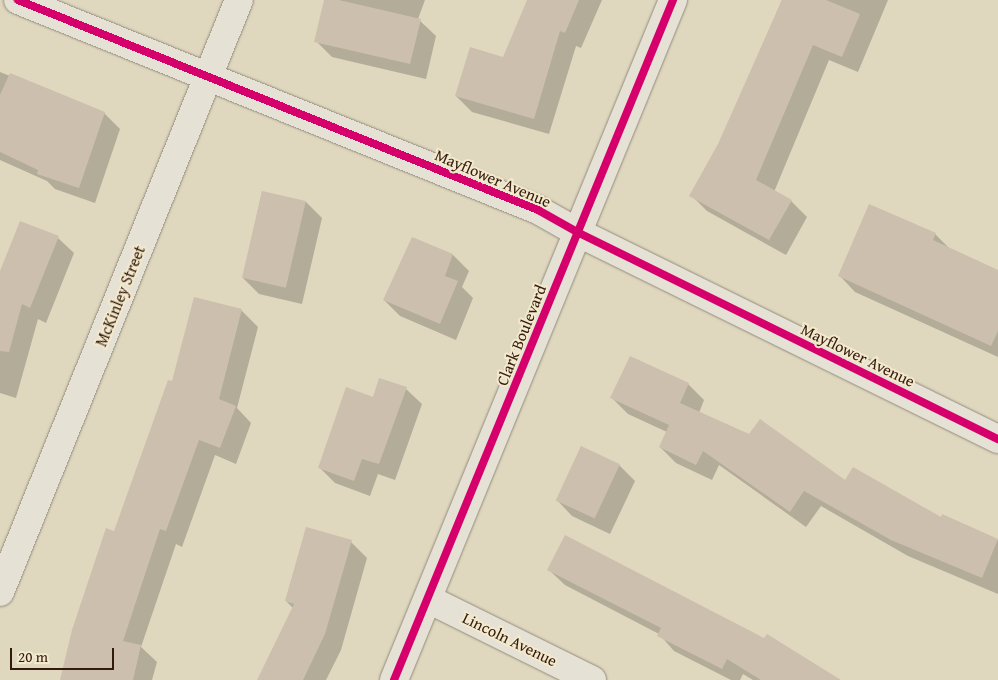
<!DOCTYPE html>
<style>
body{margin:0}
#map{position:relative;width:998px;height:680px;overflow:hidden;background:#dfd7be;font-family:"Gentium Book Plus",serif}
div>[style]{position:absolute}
.shadow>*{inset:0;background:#0003}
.building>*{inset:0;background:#cdbfad;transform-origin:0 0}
.roads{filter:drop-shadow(0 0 1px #938b7b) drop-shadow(0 0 1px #938b7b)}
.minor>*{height:28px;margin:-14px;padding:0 14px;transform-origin:14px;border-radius:14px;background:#e5e1d5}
.tertiary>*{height:28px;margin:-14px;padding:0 14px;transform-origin:14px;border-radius:14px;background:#e5e1d5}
.cycleway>*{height:8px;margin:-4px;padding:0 4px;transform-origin:4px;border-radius:4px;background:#d6006c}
span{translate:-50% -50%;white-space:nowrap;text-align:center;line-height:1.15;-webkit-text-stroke:4px #f3e9cc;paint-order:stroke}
.street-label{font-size:16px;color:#331a0f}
.scale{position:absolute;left:10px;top:648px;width:104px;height:22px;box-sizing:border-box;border:2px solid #331a0f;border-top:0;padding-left:6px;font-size:15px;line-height:18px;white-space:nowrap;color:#331a0f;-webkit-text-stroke:4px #f3e9cc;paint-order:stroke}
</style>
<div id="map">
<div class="shadow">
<i style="clip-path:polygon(325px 0,425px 0,418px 19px,436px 36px,426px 79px,332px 57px,316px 41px)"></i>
<i style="clip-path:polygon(529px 0,602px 0,581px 48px,576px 46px,549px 134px,472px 112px,456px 96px,504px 58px)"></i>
<i style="clip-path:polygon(782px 0,888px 0,858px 72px,829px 60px,774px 192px,791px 201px,807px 217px,786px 255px,707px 211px,691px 195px,719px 145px)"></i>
<i style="clip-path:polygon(0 72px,104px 113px,120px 129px,95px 203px,55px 189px,47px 181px,0 160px)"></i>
<i style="clip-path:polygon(262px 192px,306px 202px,322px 218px,302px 304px,259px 294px,243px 278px)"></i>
<i style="clip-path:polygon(935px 234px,951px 250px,998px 271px,998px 357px,855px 292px,840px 276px)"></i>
<i style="clip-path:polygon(58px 238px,74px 253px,46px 323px,38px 319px,16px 398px,0 393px,0 275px)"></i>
<i style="clip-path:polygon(413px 238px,453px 255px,469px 271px,462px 287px,473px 298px,456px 340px,400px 316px,384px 300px)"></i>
<i style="clip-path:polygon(195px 298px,242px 311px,258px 327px,237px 408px,251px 423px,236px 464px,215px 455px,182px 547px,176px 544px,141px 647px,157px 662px,152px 680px,61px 680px,172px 383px)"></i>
<i style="clip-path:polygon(688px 384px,704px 400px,699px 413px,846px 481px,942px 519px,943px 516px,998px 540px,998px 594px,908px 556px,821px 506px,806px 527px,719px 465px,712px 480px,676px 463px,660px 447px,667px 432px,628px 414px,612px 398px)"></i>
<i style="clip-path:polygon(406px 389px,422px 404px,395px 480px,378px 474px,370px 496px,335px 483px,319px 467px,373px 398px)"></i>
<i style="clip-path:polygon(581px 447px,619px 465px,635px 481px,610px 534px,572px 516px,557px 500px)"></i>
<i style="clip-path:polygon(351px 542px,367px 558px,341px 650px,326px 680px,259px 680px,293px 608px,286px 601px)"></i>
<i style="clip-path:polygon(549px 570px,839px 680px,753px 680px,743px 674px,740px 680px,731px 680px,674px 651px,659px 634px,565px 585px)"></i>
</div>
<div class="building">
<i style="clip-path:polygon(324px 0,339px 0,421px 19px,410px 64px,314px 42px)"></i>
<i style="clip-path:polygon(527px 0,579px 0,565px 33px,560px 31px,534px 119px,455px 96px,470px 47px,503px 57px)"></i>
<i style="clip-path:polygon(782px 0,826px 0,860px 14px,842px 57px,813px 45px,756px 180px,792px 200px,769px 240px,689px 196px,718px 144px)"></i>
<i style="clip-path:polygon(10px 73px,105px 112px,79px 188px,37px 174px,38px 170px,0 152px,0 95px)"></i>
<i style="left:262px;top:191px;width:45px;height:89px;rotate:13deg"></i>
<i style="clip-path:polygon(869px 204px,936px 233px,933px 240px,998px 270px,998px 331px,991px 346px,838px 276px)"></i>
<i style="clip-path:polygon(20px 221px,59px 236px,30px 308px,22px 304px,9px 352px,0 351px,0 271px)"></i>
<i style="clip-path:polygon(412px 237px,453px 254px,445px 276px,458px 281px,440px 324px,383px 300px)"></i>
<i style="clip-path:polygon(194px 297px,242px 309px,219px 399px,236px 406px,220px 448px,199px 440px,166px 531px,160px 529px,123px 641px,141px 645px,133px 680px,60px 680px,72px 630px,106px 528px,114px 531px,168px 380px,172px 381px)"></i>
<i style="clip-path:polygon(630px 356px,689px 383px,680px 403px,749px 434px,760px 419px,845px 480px,853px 467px,941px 517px,942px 514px,998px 539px,982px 578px,891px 540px,804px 491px,790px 512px,703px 451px,696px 465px,659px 447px,669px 425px,610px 398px)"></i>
<i style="clip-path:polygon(379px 378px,407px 387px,379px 464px,362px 459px,354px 481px,318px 468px,346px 387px,373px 397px)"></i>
<i style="left:581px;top:446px;width:43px;height:60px;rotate:25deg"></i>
<i style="clip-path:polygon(306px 527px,352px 540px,325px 634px,303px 680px,257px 680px,294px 604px,285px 601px)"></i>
<i style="clip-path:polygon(565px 535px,764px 638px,767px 634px,841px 680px,761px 680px,727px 659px,722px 669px,657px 636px,661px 628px,547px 570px)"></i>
</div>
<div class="roads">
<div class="minor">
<i style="left:18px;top:0;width:561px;rotate:21.99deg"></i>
<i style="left:538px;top:210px;width:45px;rotate:29.4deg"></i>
<i style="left:577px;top:232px;width:469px;rotate:26.2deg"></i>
<i style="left:0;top:592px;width:638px;rotate:-68.02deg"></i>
<i style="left:428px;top:599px;width:183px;rotate:26.3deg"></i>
</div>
<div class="tertiary">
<i style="left:394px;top:680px;width:735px;rotate:-67.69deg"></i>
</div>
</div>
<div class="cycleway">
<i style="left:18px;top:0;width:561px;rotate:21.99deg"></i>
<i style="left:538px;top:210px;width:45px;rotate:29.4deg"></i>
<i style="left:577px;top:232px;width:469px;rotate:26.2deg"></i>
<i style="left:394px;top:680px;width:735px;rotate:-67.69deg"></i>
</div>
<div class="street-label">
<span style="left:493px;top:178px;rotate:23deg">Mayflower Avenue</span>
<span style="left:120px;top:296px;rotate:-68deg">McKinley Street</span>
<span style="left:521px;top:335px;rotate:-68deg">Clark Boulevard</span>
<span style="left:858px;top:355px;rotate:26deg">Mayflower Avenue</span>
<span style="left:510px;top:639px;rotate:26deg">Lincoln Avenue</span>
</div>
<div class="scale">20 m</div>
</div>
